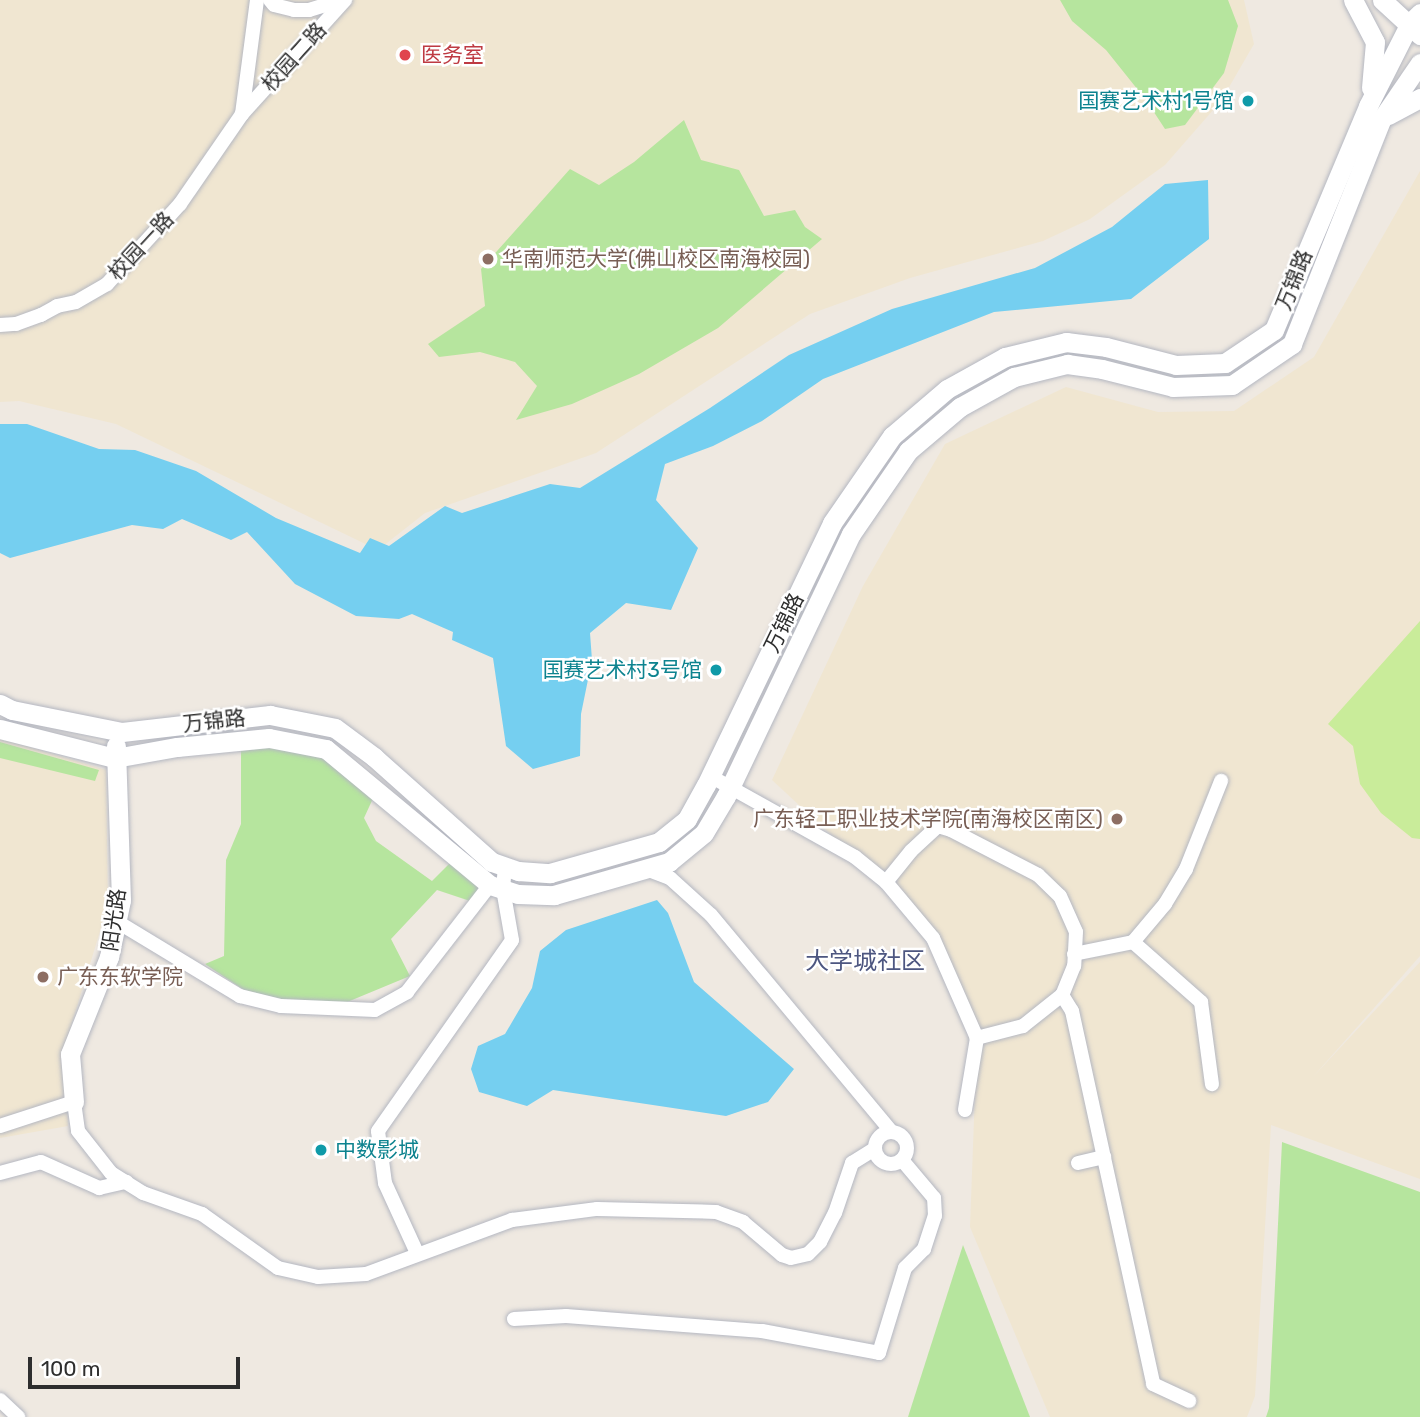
<!DOCTYPE html>
<meta charset="utf-8">
<style>
body{margin:0}
#map{position:relative;width:1420px;height:1417px;overflow:hidden;background:#efe9e1;font-family:Rubik,"Noto Sans SC",sans-serif}
div>[style]{position:absolute}
.education>*{inset:0;background:#f0e6d1}
.green>*{inset:0;background:#b6e59e}
.pitch>*{inset:0;background:#c9ec9a}
.water>*{inset:0;background:#75cff0}
.roads{filter:drop-shadow(0 0 2px #b4b7c1) drop-shadow(0 0 2px #b4b7c1)}
.street>*{height:14px;margin:-7px;padding:0 7px;transform-origin:7px;border-radius:7px;background:#fff}
.street>.ring{margin:-7px;padding:0;box-sizing:content-box;background:none;border:14px solid #fff;border-radius:50%}
.secondary>*{height:19px;margin:-9.5px;padding:0 9.5px;transform-origin:9.5px;border-radius:9.5px;background:#fff}
.dots>*{width:19px;height:19px;translate:-50% -50%;box-sizing:border-box;border:4px solid #fff;border-radius:50%}
span{translate:-50% -50%;white-space:nowrap;text-align:center;line-height:1.15;-webkit-text-stroke:5px #fff;paint-order:stroke}
.health-label{font-size:21px;color:#be3a42}
.left{translate:0 -50%;text-align:left}
.street-label{font-size:21px;color:#2e2e2e}
.culture-label{font-size:21px;color:#0d838f}
.right{translate:-100% -50%;text-align:right}
.education-label{font-size:21px;color:#785e54}
.quarter-label{font-size:24px;color:#4d5680}
.scale{position:absolute;left:28px;top:1357px;width:212px;height:32px;box-sizing:border-box;border:4px solid #2e2e2e;border-top:0;padding-left:9px;font-size:21px;line-height:24px;white-space:nowrap;color:#2e2e2e;-webkit-text-stroke:5px #fff;paint-order:stroke}
</style>
<div id="map">
<div class="education">
<i style="clip-path:polygon(0 0,1244px 0,1254px 44px,1221px 101px,1165px 165px,1090px 219px,1043px 241px,910px 278px,810px 314px,596px 453px,425px 513px,378px 550px,116px 424px,19px 401px,0 402px)"></i>
<i style="clip-path:polygon(1420px 171px,1420px 956px,1312px 1078px,1420px 962px,1420px 1179px,1271px 1125px,1255px 1396px,1247px 1417px,1050px 1417px,970px 1227px,977px 1038px,933px 938px,855px 857px,772px 780px,863px 586px,945px 444px,1066px 387px,1158px 412px,1234px 411px,1314px 357px)"></i>
<i style="clip-path:polygon(0 738px,106px 770px,108px 905px,64px 1049px,68px 1126px,0 1138px)"></i>
</div>
<div class="green">
<i style="clip-path:polygon(1060px 0,1228px 0,1238px 26px,1224px 73px,1185px 125px,1165px 129px,1146px 100px,1106px 50px,1072px 21px)"></i>
<i style="clip-path:polygon(684px 120px,701px 160px,739px 170px,764px 216px,795px 210px,805px 227px,822px 239px,718px 328px,639px 374px,572px 404px,516px 420px,537px 386px,515px 362px,480px 352px,439px 357px,428px 344px,485px 306px,481px 269px,570px 169px,599px 185px,634px 162px)"></i>
<i style="clip-path:polygon(0 742px,99px 770px,95px 781px,0 758px)"></i>
<i style="clip-path:polygon(241px 745px,325px 753px,375px 794px,364px 818px,376px 841px,432px 881px,451px 862px,484px 887px,470px 901px,437px 890px,391px 939px,410px 976px,340px 1005px,280px 999px,244px 990px,205px 964px,224px 956px,226px 860px,241px 824px)"></i>
<i style="clip-path:polygon(1282px 1142px,1420px 1192px,1420px 1417px,1266px 1417px,1269px 1408px)"></i>
<i style="clip-path:polygon(963px 1245px,1030px 1417px,908px 1417px)"></i>
</div>
<div class="pitch">
<i style="clip-path:polygon(1420px 621px,1420px 839px,1412px 838px,1381px 813px,1360px 784px,1353px 746px,1328px 724px)"></i>
</div>
<div class="water">
<i style="clip-path:polygon(1208px 180px,1209px 239px,1131px 299px,994px 312px,823px 379px,762px 421px,713px 446px,665px 464px,656px 500px,698px 548px,671px 610px,626px 603px,590px 633px,592px 660px,581px 714px,580px 756px,533px 769px,506px 746px,493px 658px,452px 640px,453px 632px,412px 614px,399px 619px,356px 616px,295px 584px,247px 532px,231px 540px,182px 519px,163px 529px,132px 525px,10px 558px,0 553px,0 424px,27px 424px,99px 449px,135px 450px,196px 471px,276px 518px,360px 553px,370px 538px,389px 546px,445px 506px,462px 513px,550px 484px,580px 488px,710px 408px,789px 355px,892px 309px,1035px 268px,1112px 227px,1165px 184px)"></i>
<i style="clip-path:polygon(657px 900px,668px 913px,694px 982px,794px 1069px,768px 1102px,726px 1116px,553px 1090px,527px 1106px,479px 1092px,471px 1069px,478px 1046px,505px 1034px,532px 988px,540px 951px,566px 930px)"></i>
</div>
<div class="roads">
<div class="street">
<i style="left:270px;top:0;width:6px;rotate:51deg"></i>
<i style="left:274px;top:5px;width:21px;rotate:14deg"></i>
<i style="left:294px;top:10px;width:15px"></i>
<i style="left:309px;top:10px;width:34px;rotate:-17deg"></i>
<i style="left:242px;top:114px;width:115px;rotate:-82.5deg"></i>
<i style="left:0;top:325px;width:16px;rotate:-4deg"></i>
<i style="left:16px;top:324px;width:27px;rotate:-20deg"></i>
<i style="left:41px;top:315px;width:18px;rotate:-29deg"></i>
<i style="left:57px;top:306px;width:19px;rotate:-12deg"></i>
<i style="left:76px;top:302px;width:36px;rotate:-30deg"></i>
<i style="left:107px;top:284px;width:108px;rotate:-47.6deg"></i>
<i style="left:180px;top:204px;width:109px;rotate:-55.4deg"></i>
<i style="left:242px;top:114px;width:154px;rotate:-47.9deg"></i>
<i style="left:710px;top:776px;width:166px;rotate:29.2deg"></i>
<i style="left:855px;top:857px;width:40px;rotate:39deg"></i>
<i style="left:886px;top:882px;width:73px;rotate:50deg"></i>
<i style="left:933px;top:938px;width:109px;rotate:66.3deg"></i>
<i style="left:977px;top:1038px;width:73px;rotate:99.5deg"></i>
<i style="left:646px;top:869px;width:26px;rotate:21deg"></i>
<i style="left:670px;top:878px;width:55px;rotate:42.1deg"></i>
<i style="left:711px;top:915px;width:281px;rotate:50.2deg"></i>
<i style="left:886px;top:882px;width:40px;rotate:-51deg"></i>
<i style="left:911px;top:851px;width:37px;rotate:-43deg"></i>
<i style="left:938px;top:826px;width:14px;rotate:17deg"></i>
<i style="left:951px;top:830px;width:98px;rotate:27.3deg"></i>
<i style="left:1038px;top:875px;width:30px;rotate:44deg"></i>
<i style="left:1060px;top:896px;width:39px;rotate:66deg"></i>
<i style="left:1076px;top:932px;width:34px;rotate:93deg"></i>
<i style="left:1074px;top:966px;width:31px;rotate:112deg"></i>
<i style="left:1062px;top:995px;width:50px;rotate:141.5deg"></i>
<i style="left:1023px;top:1026px;width:48px;rotate:165.4deg"></i>
<i style="left:116px;top:921px;width:145px;rotate:31.2deg"></i>
<i style="left:240px;top:996px;width:42px;rotate:13.7deg"></i>
<i style="left:281px;top:1006px;width:94px;rotate:2.4deg"></i>
<i style="left:375px;top:1010px;width:37px;rotate:-29deg"></i>
<i style="left:407px;top:992px;width:135px;rotate:-52.2deg"></i>
<i style="left:1133px;top:942px;width:91px;rotate:41.4deg"></i>
<i style="left:1201px;top:1002px;width:83px;rotate:82.4deg"></i>
<i style="left:1074px;top:954px;width:60px;rotate:-11.5deg"></i>
<i style="left:1133px;top:942px;width:50px;rotate:-49.9deg"></i>
<i style="left:1165px;top:904px;width:41px;rotate:-59deg"></i>
<i style="left:1186px;top:869px;width:95px;rotate:-68.3deg"></i>
<i style="left:1062px;top:995px;width:19px;rotate:58deg"></i>
<i style="left:1072px;top:1011px;width:382px;rotate:77.7deg"></i>
<i style="left:1153px;top:1384px;width:40px;rotate:25deg"></i>
<i style="left:0;top:1126px;width:78px;rotate:-18deg"></i>
<i style="left:74px;top:1102px;width:29px;rotate:82deg"></i>
<i style="left:78px;top:1131px;width:53px;rotate:51.8deg"></i>
<i style="left:111px;top:1173px;width:38px;rotate:32deg"></i>
<i style="left:143px;top:1193px;width:63px;rotate:19.6deg"></i>
<i style="left:202px;top:1214px;width:93px;rotate:35.4deg"></i>
<i style="left:278px;top:1268px;width:41px;rotate:12.7deg"></i>
<i style="left:318px;top:1277px;width:48px;rotate:-3.6deg"></i>
<i style="left:366px;top:1274px;width:156px;rotate:-20.3deg"></i>
<i style="left:512px;top:1220px;width:86px;rotate:-7.4deg"></i>
<i style="left:597px;top:1209px;width:119px;rotate:1.4deg"></i>
<i style="left:716px;top:1212px;width:29px;rotate:20deg"></i>
<i style="left:743px;top:1222px;width:51px;rotate:40.2deg"></i>
<i style="left:782px;top:1255px;width:9px;rotate:18deg"></i>
<i style="left:791px;top:1258px;width:17px;rotate:-13deg"></i>
<i style="left:808px;top:1254px;width:17px;rotate:-45deg"></i>
<i style="left:820px;top:1242px;width:33px;rotate:-63deg"></i>
<i style="left:835px;top:1213px;width:53px;rotate:-71.2deg"></i>
<i style="left:852px;top:1163px;width:26px;rotate:-32deg"></i>
<i class="ring" style="left:875px;top:1132px;width:18px;height:18px"></i>
<i style="left:1078px;top:1163px;width:27px;rotate:-13deg"></i>
<i style="left:0;top:1173px;width:42px;rotate:-15deg"></i>
<i style="left:41px;top:1162px;width:64px;rotate:24.1deg"></i>
<i style="left:99px;top:1188px;width:28px;rotate:-13deg"></i>
<i style="left:417px;top:1253px;width:77px;rotate:-114.6deg"></i>
<i style="left:385px;top:1183px;width:52px;rotate:-97.7deg"></i>
<i style="left:378px;top:1131px;width:233px;rotate:-54.9deg"></i>
<i style="left:512px;top:940px;width:52px;rotate:-100deg"></i>
<i style="left:503px;top:889px;width:22px;rotate:-85deg"></i>
<i style="left:514px;top:1319px;width:52px;rotate:-3.3deg"></i>
<i style="left:566px;top:1316px;width:197px;rotate:4.4deg"></i>
<i style="left:762px;top:1331px;width:119px;rotate:10.6deg"></i>
<i style="left:879px;top:1353px;width:89px;rotate:-73deg"></i>
<i style="left:905px;top:1268px;width:27px;rotate:-45deg"></i>
<i style="left:924px;top:1249px;width:35px;rotate:-72deg"></i>
<i style="left:935px;top:1216px;width:18px;rotate:-93deg"></i>
<i style="left:934px;top:1198px;width:50px;rotate:-130.1deg"></i>
<i style="left:0;top:1400px;width:25px;rotate:43deg"></i>
</div>
<div class="secondary">
<i style="left:1353px;top:0;width:47px;rotate:62.4deg"></i>
<i style="left:1375px;top:42px;width:46px;rotate:95deg"></i>
<i style="left:1382px;top:0;width:52px;rotate:42.6deg"></i>
<i style="left:1388px;top:115px;width:36px;rotate:-28deg"></i>
<i style="left:0;top:704px;width:13px;rotate:27deg"></i>
<i style="left:12px;top:710px;width:112px;rotate:11.3deg"></i>
<i style="left:122px;top:732px;width:149px;rotate:-6.6deg"></i>
<i style="left:270px;top:715px;width:66px;rotate:11.3deg"></i>
<i style="left:335px;top:728px;width:49px;rotate:36.6deg"></i>
<i style="left:374px;top:757px;width:158px;rotate:41.7deg"></i>
<i style="left:492px;top:862px;width:28px;rotate:19deg"></i>
<i style="left:518px;top:871px;width:32px;rotate:4deg"></i>
<i style="left:550px;top:873px;width:113px;rotate:-15.9deg"></i>
<i style="left:659px;top:842px;width:36px;rotate:-39deg"></i>
<i style="left:687px;top:819px;width:39px;rotate:-61deg"></i>
<i style="left:706px;top:785px;width:291px;rotate:-64.3deg"></i>
<i style="left:832px;top:523px;width:106px;rotate:-55.4deg"></i>
<i style="left:892px;top:436px;width:72px;rotate:-40.5deg"></i>
<i style="left:947px;top:389px;width:66px;rotate:-28.9deg"></i>
<i style="left:1005px;top:357px;width:63px;rotate:-13.8deg"></i>
<i style="left:1066px;top:342px;width:40px;rotate:7.1deg"></i>
<i style="left:1106px;top:347px;width:72px;rotate:14.4deg"></i>
<i style="left:1176px;top:365px;width:49px;rotate:-2.3deg"></i>
<i style="left:1225px;top:363px;width:59px;rotate:-34deg"></i>
<i style="left:1274px;top:330px;width:243px;rotate:-67.2deg"></i>
<i style="left:1368px;top:106px;width:93px;rotate:-63.2deg"></i>
<i style="left:1410px;top:23px;width:14px;rotate:-45deg"></i>
<i style="left:0;top:729px;width:119px;rotate:14.2deg"></i>
<i style="left:115px;top:758px;width:63px;rotate:-10.1deg"></i>
<i style="left:177px;top:747px;width:92px;rotate:-5.6deg"></i>
<i style="left:269px;top:738px;width:58px;rotate:10.9deg"></i>
<i style="left:326px;top:749px;width:213px;rotate:39.7deg"></i>
<i style="left:490px;top:885px;width:29px;rotate:18deg"></i>
<i style="left:518px;top:894px;width:36px;rotate:2deg"></i>
<i style="left:554px;top:895px;width:120px;rotate:-16deg"></i>
<i style="left:669px;top:862px;width:45px;rotate:-39.6deg"></i>
<i style="left:704px;top:833px;width:43px;rotate:-59.3deg"></i>
<i style="left:726px;top:796px;width:290px;rotate:-64.5deg"></i>
<i style="left:851px;top:534px;width:101px;rotate:-55.5deg"></i>
<i style="left:908px;top:451px;width:68px;rotate:-40.2deg"></i>
<i style="left:960px;top:407px;width:62px;rotate:-29.1deg"></i>
<i style="left:1014px;top:377px;width:55px;rotate:-13.8deg"></i>
<i style="left:1067px;top:364px;width:35px;rotate:8deg"></i>
<i style="left:1102px;top:369px;width:73px;rotate:14.2deg"></i>
<i style="left:1173px;top:387px;width:59px;rotate:-1.9deg"></i>
<i style="left:1232px;top:385px;width:73px;rotate:-34.3deg"></i>
<i style="left:1292px;top:344px;width:241px;rotate:-68.3deg"></i>
<i style="left:1381px;top:120px;width:69px;rotate:-55.6deg"></i>
<i style="left:74px;top:1102px;width:48px;rotate:-94.8deg"></i>
<i style="left:70px;top:1054px;width:105px;rotate:-68.1deg"></i>
<i style="left:109px;top:957px;width:58px;rotate:-78.1deg"></i>
<i style="left:121px;top:900px;width:154px;rotate:-91.9deg"></i>
</div>
</div>
<div class="dots">
<i style="left:405px;top:55px;background:#e0444e"></i>
<i style="left:1248px;top:101px;background:#0f9aa8"></i>
<i style="left:488px;top:259px;background:#8d6e63"></i>
<i style="left:716px;top:670px;background:#0f9aa8"></i>
<i style="left:1117px;top:819px;background:#8d6e63"></i>
<i style="left:43px;top:977px;background:#8d6e63"></i>
<i style="left:321px;top:1150px;background:#0f9aa8"></i>
</div>
<div class="health-label">
<span class="left" style="left:421px;top:55px">医务室</span>
</div>
<div class="street-label">
<span style="left:294px;top:57px;rotate:-48deg">校园二路</span>
<span style="left:141px;top:246px;rotate:-47deg">校园一路</span>
<span style="left:1294px;top:280px;rotate:-68deg">万锦路</span>
<span style="left:784px;top:623px;rotate:-64deg">万锦路</span>
<span style="left:214px;top:721px;rotate:-6deg">万锦路</span>
<span style="left:114px;top:920px;rotate:-82deg">阳光路</span>
</div>
<div class="culture-label">
<span class="right" style="left:1234px;top:101px">国赛艺术村1号馆</span>
<span class="right" style="left:702px;top:670px">国赛艺术村3号馆</span>
<span class="left" style="left:335px;top:1150px">中数影城</span>
</div>
<div class="education-label">
<span class="left" style="left:502px;top:259px">华南师范大学(佛山校区南海校园)</span>
<span class="right" style="left:1103px;top:819px">广东轻工职业技术学院(南海校区南区)</span>
<span class="left" style="left:57px;top:977px">广东东软学院</span>
</div>
<div class="quarter-label">
<span style="left:865px;top:962px">大学城社区</span>
</div>
<div class="scale">100 m</div>
</div>
